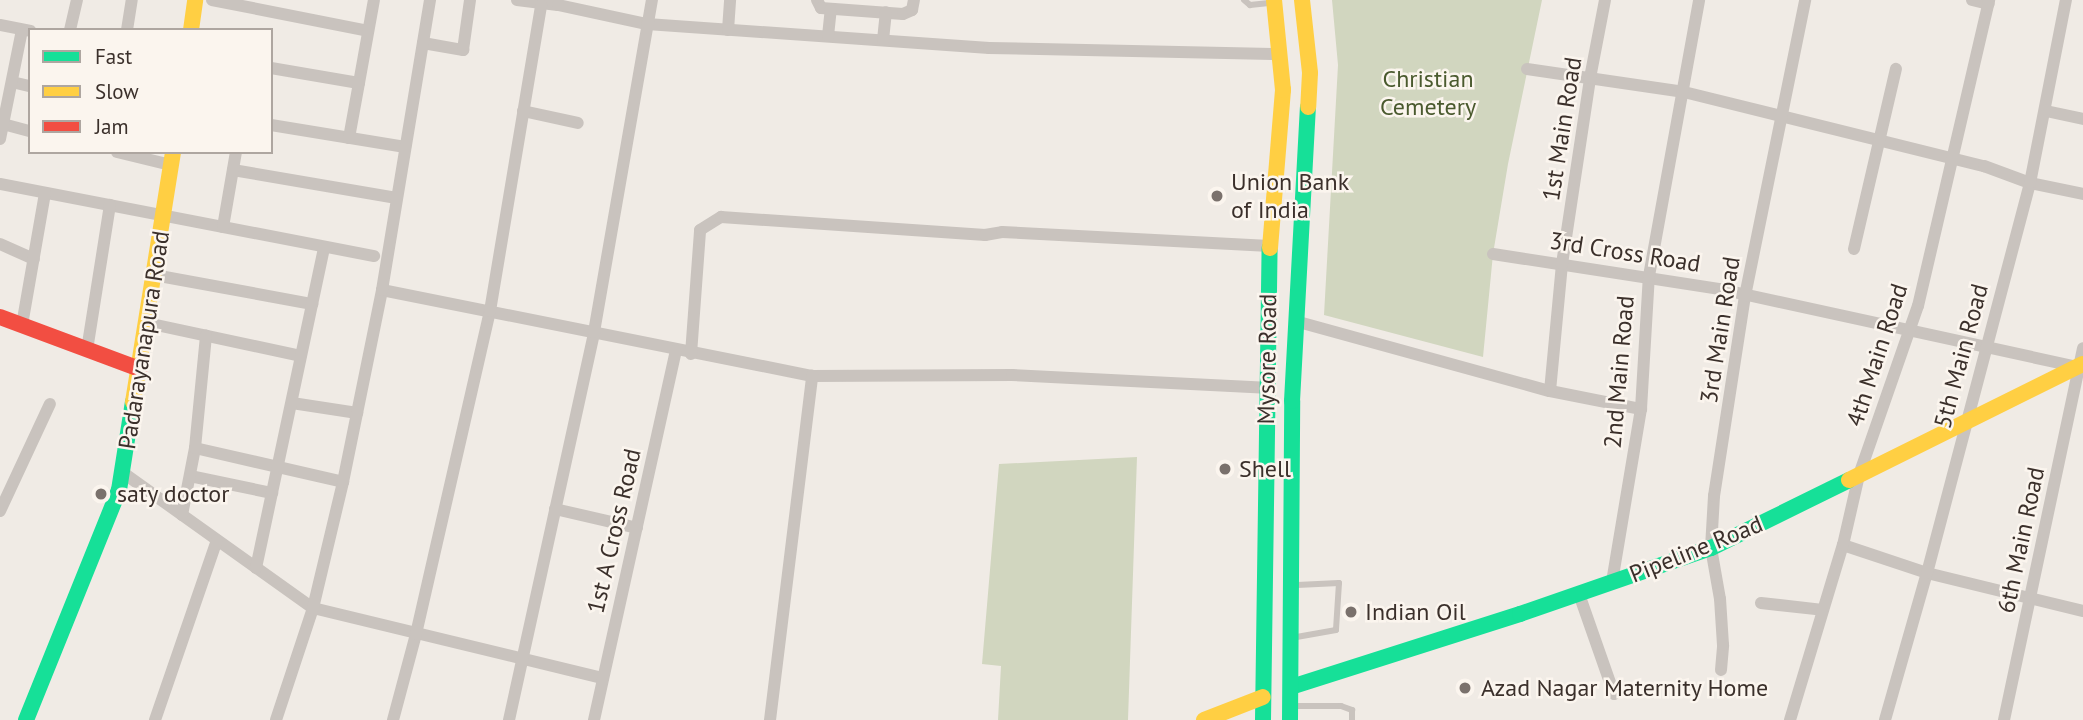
<!DOCTYPE html>
<style>
body{margin:0}
#map{position:relative;width:2083px;height:720px;overflow:hidden;background:#f0ebe5;font-family:"PT Sans",sans-serif}
div>[style]{position:absolute}
.green>*{inset:0;background:#d1d6bf}
.lane>*{height:6px;margin:-3px;padding:0 3px;transform-origin:3px;border-radius:3px;background:#c9c3be}
.street>*{height:12px;margin:-6px;padding:0 6px;transform-origin:6px;border-radius:6px;background:#c9c3be}
.fast>*{height:16px;margin:-8px;padding:0 8px;transform-origin:8px;border-radius:8px;background:#16e098}
.slow>*{height:16px;margin:-8px;padding:0 8px;transform-origin:8px;border-radius:8px;background:#ffcf43}
.jam>*{height:16px;margin:-8px;padding:0 8px;transform-origin:8px;border-radius:8px;background:#f24e42}
.dots>*{width:19px;height:19px;translate:-50% -50%;box-sizing:border-box;border:4px solid #fbf5ee;border-radius:50%}
span{translate:-50% -50%;white-space:nowrap;text-align:center;line-height:1.15;-webkit-text-stroke:5px #fbf5ee;paint-order:stroke}
.park-label{font-size:24px;color:#4a5a2e}
.street-label{font-size:24px;color:#3b302b}
.poi-label{font-size:24px;color:#3b302b}
.left{translate:0 -50%;text-align:left}
.legend{position:absolute;left:28px;top:28px;width:245px;height:126px;box-sizing:border-box;background:#fbf5ee;border:2px solid #aea6a0;margin:0;padding:9px 12px;list-style:none;font-size:21px;color:#3b302b}
.legend li{display:flex;align-items:center;gap:14px;height:35px}
.legend b{width:35px;border:2px solid #aea6a0}
</style>
<div id="map">
<div class="green">
<i style="clip-path:polygon(1332px 0,1542px 0,1508px 164px,1493px 254px,1483px 357px,1324px 315px,1338px 65px)"></i>
<i style="clip-path:polygon(1137px 457px,1128px 720px,998px 720px,1001px 666px,982px 664px,999px 464px)"></i>
</div>
<div class="lane">
<i style="left:1244px;top:0;width:8px;rotate:40deg"></i>
<i style="left:1250px;top:5px;width:19px;rotate:-6deg"></i>
<i style="left:1297px;top:585px;width:42px;rotate:-2.7deg"></i>
<i style="left:1339px;top:583px;width:47px;rotate:93.7deg"></i>
<i style="left:1336px;top:630px;width:40px;rotate:170deg"></i>
<i style="left:1296px;top:706px;width:45px"></i>
<i style="left:1341px;top:706px;width:12px;rotate:20deg"></i>
<i style="left:1352px;top:710px;width:10px;rotate:90deg"></i>
</div>
<div class="street">
<i style="left:212px;top:0;width:159px;rotate:11.2deg"></i>
<i style="left:517px;top:0;width:41px;rotate:7deg"></i>
<i style="left:558px;top:5px;width:91px;rotate:12.1deg"></i>
<i style="left:647px;top:24px;width:343px;rotate:4deg"></i>
<i style="left:989px;top:48px;width:290px;rotate:1.2deg"></i>
<i style="left:817px;top:0;width:9px;rotate:63deg"></i>
<i style="left:821px;top:8px;width:82px;rotate:4.2deg"></i>
<i style="left:903px;top:14px;width:10px;rotate:-24deg"></i>
<i style="left:912px;top:10px;width:10px;rotate:-79deg"></i>
<i style="left:1972px;top:0;width:17px;rotate:13deg"></i>
<i style="left:0;top:25px;width:31px;rotate:11deg"></i>
<i style="left:70px;top:30px;width:31px;rotate:-77deg"></i>
<i style="left:127px;top:30px;width:30px;rotate:-81deg"></i>
<i style="left:728px;top:30px;width:30px;rotate:-86deg"></i>
<i style="left:828px;top:36px;width:27px;rotate:-84deg"></i>
<i style="left:883px;top:40px;width:28px;rotate:-84deg"></i>
<i style="left:423px;top:43px;width:41px;rotate:9.9deg"></i>
<i style="left:463px;top:50px;width:50px;rotate:-82deg"></i>
<i style="left:271px;top:68px;width:89px;rotate:9.7deg"></i>
<i style="left:359px;top:83px;width:84px;rotate:-79.8deg"></i>
<i style="left:1527px;top:69px;width:159px;rotate:8.3deg"></i>
<i style="left:1684px;top:92px;width:309px;rotate:13.9deg"></i>
<i style="left:1984px;top:166px;width:49px;rotate:20.3deg"></i>
<i style="left:2030px;top:183px;width:54px;rotate:11.7deg"></i>
<i style="left:12px;top:82px;width:18px;rotate:13deg"></i>
<i style="left:523px;top:111px;width:56px;rotate:12.3deg"></i>
<i style="left:2046px;top:111px;width:38px;rotate:12deg"></i>
<i style="left:3px;top:124px;width:28px;rotate:15deg"></i>
<i style="left:271px;top:125px;width:136px;rotate:9.3deg"></i>
<i style="left:349px;top:138px;width:56px;rotate:-79.7deg"></i>
<i style="left:0;top:139px;width:111px;rotate:-78.6deg"></i>
<i style="left:117px;top:152px;width:56px;rotate:13.5deg"></i>
<i style="left:233px;top:170px;width:166px;rotate:9.7deg"></i>
<i style="left:0;top:184px;width:381px;rotate:10.9deg"></i>
<i style="left:223px;top:227px;width:76px;rotate:-80.2deg"></i>
<i style="left:0;top:244px;width:37px;rotate:24deg"></i>
<i style="left:1854px;top:249px;width:185px;rotate:-76.9deg"></i>
<i style="left:1493px;top:254px;width:230px;rotate:8.8deg"></i>
<i style="left:1720px;top:289px;width:365px;rotate:12.3deg"></i>
<i style="left:154px;top:275px;width:161px;rotate:10.4deg"></i>
<i style="left:382px;top:290px;width:439px;rotate:11.3deg"></i>
<i style="left:812px;top:376px;width:200px;rotate:-0.3deg"></i>
<i style="left:1012px;top:375px;width:254px;rotate:2.9deg"></i>
<i style="left:1295px;top:321px;width:264px;rotate:15.4deg"></i>
<i style="left:1550px;top:391px;width:93px;rotate:11.2deg"></i>
<i style="left:147px;top:323px;width:157px;rotate:12.1deg"></i>
<i style="left:22px;top:325px;width:134px;rotate:-80.1deg"></i>
<i style="left:87px;top:350px;width:147px;rotate:-81deg"></i>
<i style="left:691px;top:354px;width:124px;rotate:-85.8deg"></i>
<i style="left:700px;top:230px;width:25px;rotate:-32deg"></i>
<i style="left:721px;top:217px;width:265px;rotate:3.9deg"></i>
<i style="left:985px;top:235px;width:17px;rotate:-10deg"></i>
<i style="left:1002px;top:232px;width:268px;rotate:3deg"></i>
<i style="left:1550px;top:391px;width:128px;rotate:-84.6deg"></i>
<i style="left:1562px;top:264px;width:188px;rotate:-81.4deg"></i>
<i style="left:1590px;top:78px;width:79px;rotate:-79.1deg"></i>
<i style="left:292px;top:403px;width:66px;rotate:8.7deg"></i>
<i style="left:195px;top:448px;width:152px;rotate:12.9deg"></i>
<i style="left:122px;top:472px;width:234px;rotate:35.5deg"></i>
<i style="left:313px;top:608px;width:298px;rotate:13.6deg"></i>
<i style="left:190px;top:476px;width:84px;rotate:11.7deg"></i>
<i style="left:555px;top:509px;width:84px;rotate:13deg"></i>
<i style="left:0;top:511px;width:118px;rotate:-65deg"></i>
<i style="left:182px;top:515px;width:68px;rotate:-79deg"></i>
<i style="left:195px;top:448px;width:113px;rotate:-84.4deg"></i>
<i style="left:1843px;top:545px;width:89px;rotate:18.4deg"></i>
<i style="left:1927px;top:573px;width:161px;rotate:13.7deg"></i>
<i style="left:256px;top:568px;width:328px;rotate:-78deg"></i>
<i style="left:1612px;top:582px;width:175px;rotate:-80.5deg"></i>
<i style="left:1641px;top:409px;width:133px;rotate:-86.6deg"></i>
<i style="left:1649px;top:276px;width:280px;rotate:-79.7deg"></i>
<i style="left:1579px;top:594px;width:106px;rotate:70.7deg"></i>
<i style="left:1761px;top:603px;width:62px;rotate:6.4deg"></i>
<i style="left:1721px;top:670px;width:25px;rotate:-85deg"></i>
<i style="left:1723px;top:645px;width:46px;rotate:-93.7deg"></i>
<i style="left:1720px;top:599px;width:52px;rotate:-100deg"></i>
<i style="left:1711px;top:548px;width:52px;rotate:-86.7deg"></i>
<i style="left:1714px;top:496px;width:202px;rotate:-81.2deg"></i>
<i style="left:1745px;top:296px;width:302px;rotate:-78.5deg"></i>
<i style="left:155px;top:720px;width:190px;rotate:-71deg"></i>
<i style="left:276px;top:720px;width:118px;rotate:-71.7deg"></i>
<i style="left:313px;top:608px;width:130px;rotate:-76.6deg"></i>
<i style="left:343px;top:482px;width:196px;rotate:-78.5deg"></i>
<i style="left:382px;top:290px;width:294px;rotate:-80.6deg"></i>
<i style="left:393px;top:720px;width:89px;rotate:-75deg"></i>
<i style="left:416px;top:634px;width:331px;rotate:-77.1deg"></i>
<i style="left:490px;top:311px;width:310px;rotate:-80.5deg"></i>
<i style="left:509px;top:720px;width:397px;rotate:-77.6deg"></i>
<i style="left:594px;top:332px;width:337px;rotate:-80.1deg"></i>
<i style="left:594px;top:720px;width:378px;rotate:-77.5deg"></i>
<i style="left:770px;top:720px;width:347px;rotate:-83deg"></i>
<i style="left:1790px;top:720px;width:183px;rotate:-73.2deg"></i>
<i style="left:1843px;top:545px;width:72px;rotate:-77.1deg"></i>
<i style="left:1859px;top:475px;width:179px;rotate:-70.8deg"></i>
<i style="left:1918px;top:306px;width:314px;rotate:-76.9deg"></i>
<i style="left:1885px;top:720px;width:153px;rotate:-74.1deg"></i>
<i style="left:1927px;top:573px;width:403px;rotate:-75.2deg"></i>
<i style="left:2030px;top:183px;width:187px;rotate:-78.9deg"></i>
<i style="left:2004px;top:720px;width:380px;rotate:-78deg"></i>
</div>
<div class="fast">
<i style="left:1291px;top:687px;width:240px;rotate:-17.7deg"></i>
<i style="left:1520px;top:614px;width:202px;rotate:-19.1deg"></i>
<i style="left:1711px;top:548px;width:154px;rotate:-26.2deg"></i>
<i style="left:26px;top:720px;width:248px;rotate:-68deg"></i>
<i style="left:119px;top:490px;width:89px;rotate:-81deg"></i>
<i style="left:1263px;top:720px;width:472px;rotate:-89.2deg"></i>
<i style="left:1290px;top:720px;width:319px;rotate:-89.6deg"></i>
<i style="left:1292px;top:401px;width:294px;rotate:-86.9deg"></i>
</div>
<div class="slow">
<i style="left:1302px;top:0;width:73px;rotate:83.7deg"></i>
<i style="left:1310px;top:73px;width:34px;rotate:93deg"></i>
<i style="left:191px;top:30px;width:30px;rotate:-82deg"></i>
<i style="left:1270px;top:248px;width:159px;rotate:-85.3deg"></i>
<i style="left:1283px;top:90px;width:90px;rotate:-95.7deg"></i>
<i style="left:133px;top:402px;width:253px;rotate:-80.9deg"></i>
<i style="left:1849px;top:480px;width:261px;rotate:-26.4deg"></i>
<i style="left:1204px;top:720px;width:63px;rotate:-21.3deg"></i>
</div>
<div class="jam">
<i style="left:0;top:317px;width:149px;rotate:20.4deg"></i>
</div>
<div class="dots">
<i style="left:1217px;top:196px;background:#7a716c"></i>
<i style="left:1225px;top:469px;background:#7a716c"></i>
<i style="left:101px;top:494px;background:#7a716c"></i>
<i style="left:1351px;top:612px;background:#7a716c"></i>
<i style="left:1465px;top:688px;background:#7a716c"></i>
</div>
<div class="park-label">
<span style="left:1428px;top:93px">Christian<br>Cemetery</span>
</div>
<div class="street-label">
<span style="left:1562px;top:129px;rotate:-81deg">1st Main Road</span>
<span style="left:1625px;top:252px;rotate:9deg">3rd Cross Road</span>
<span style="left:1720px;top:330px;rotate:-81deg">3rd Main Road</span>
<span style="left:144px;top:340px;rotate:-81deg">Padarayanapura Road</span>
<span style="left:1877px;top:355px;rotate:-72deg">4th Main Road</span>
<span style="left:1961px;top:356px;rotate:-75deg">5th Main Road</span>
<span style="left:1267px;top:359px;rotate:-89deg">Mysore Road</span>
<span style="left:1619px;top:372px;rotate:-85deg">2nd Main Road</span>
<span style="left:614px;top:531px;rotate:-77deg">1st A Cross Road</span>
<span style="left:2021px;top:540px;rotate:-78deg">6th Main Road</span>
<span style="left:1696px;top:549px;rotate:-22deg">Pipeline Road</span>
</div>
<div class="poi-label">
<span class="left" style="left:1231px;top:196px">Union Bank<br>of India</span>
<span class="left" style="left:1239px;top:469px">Shell</span>
<span class="left" style="left:117px;top:494px">saty doctor</span>
<span class="left" style="left:1365px;top:612px">Indian Oil</span>
<span class="left" style="left:1481px;top:688px">Azad Nagar Maternity Home</span>
</div>
<ul class="legend">
<li><b style="height:9px;background:#16e098"></b>Fast</li>
<li><b style="height:9px;background:#ffcf43"></b>Slow</li>
<li><b style="height:9px;background:#f24e42"></b>Jam</li>
</ul>
</div>
